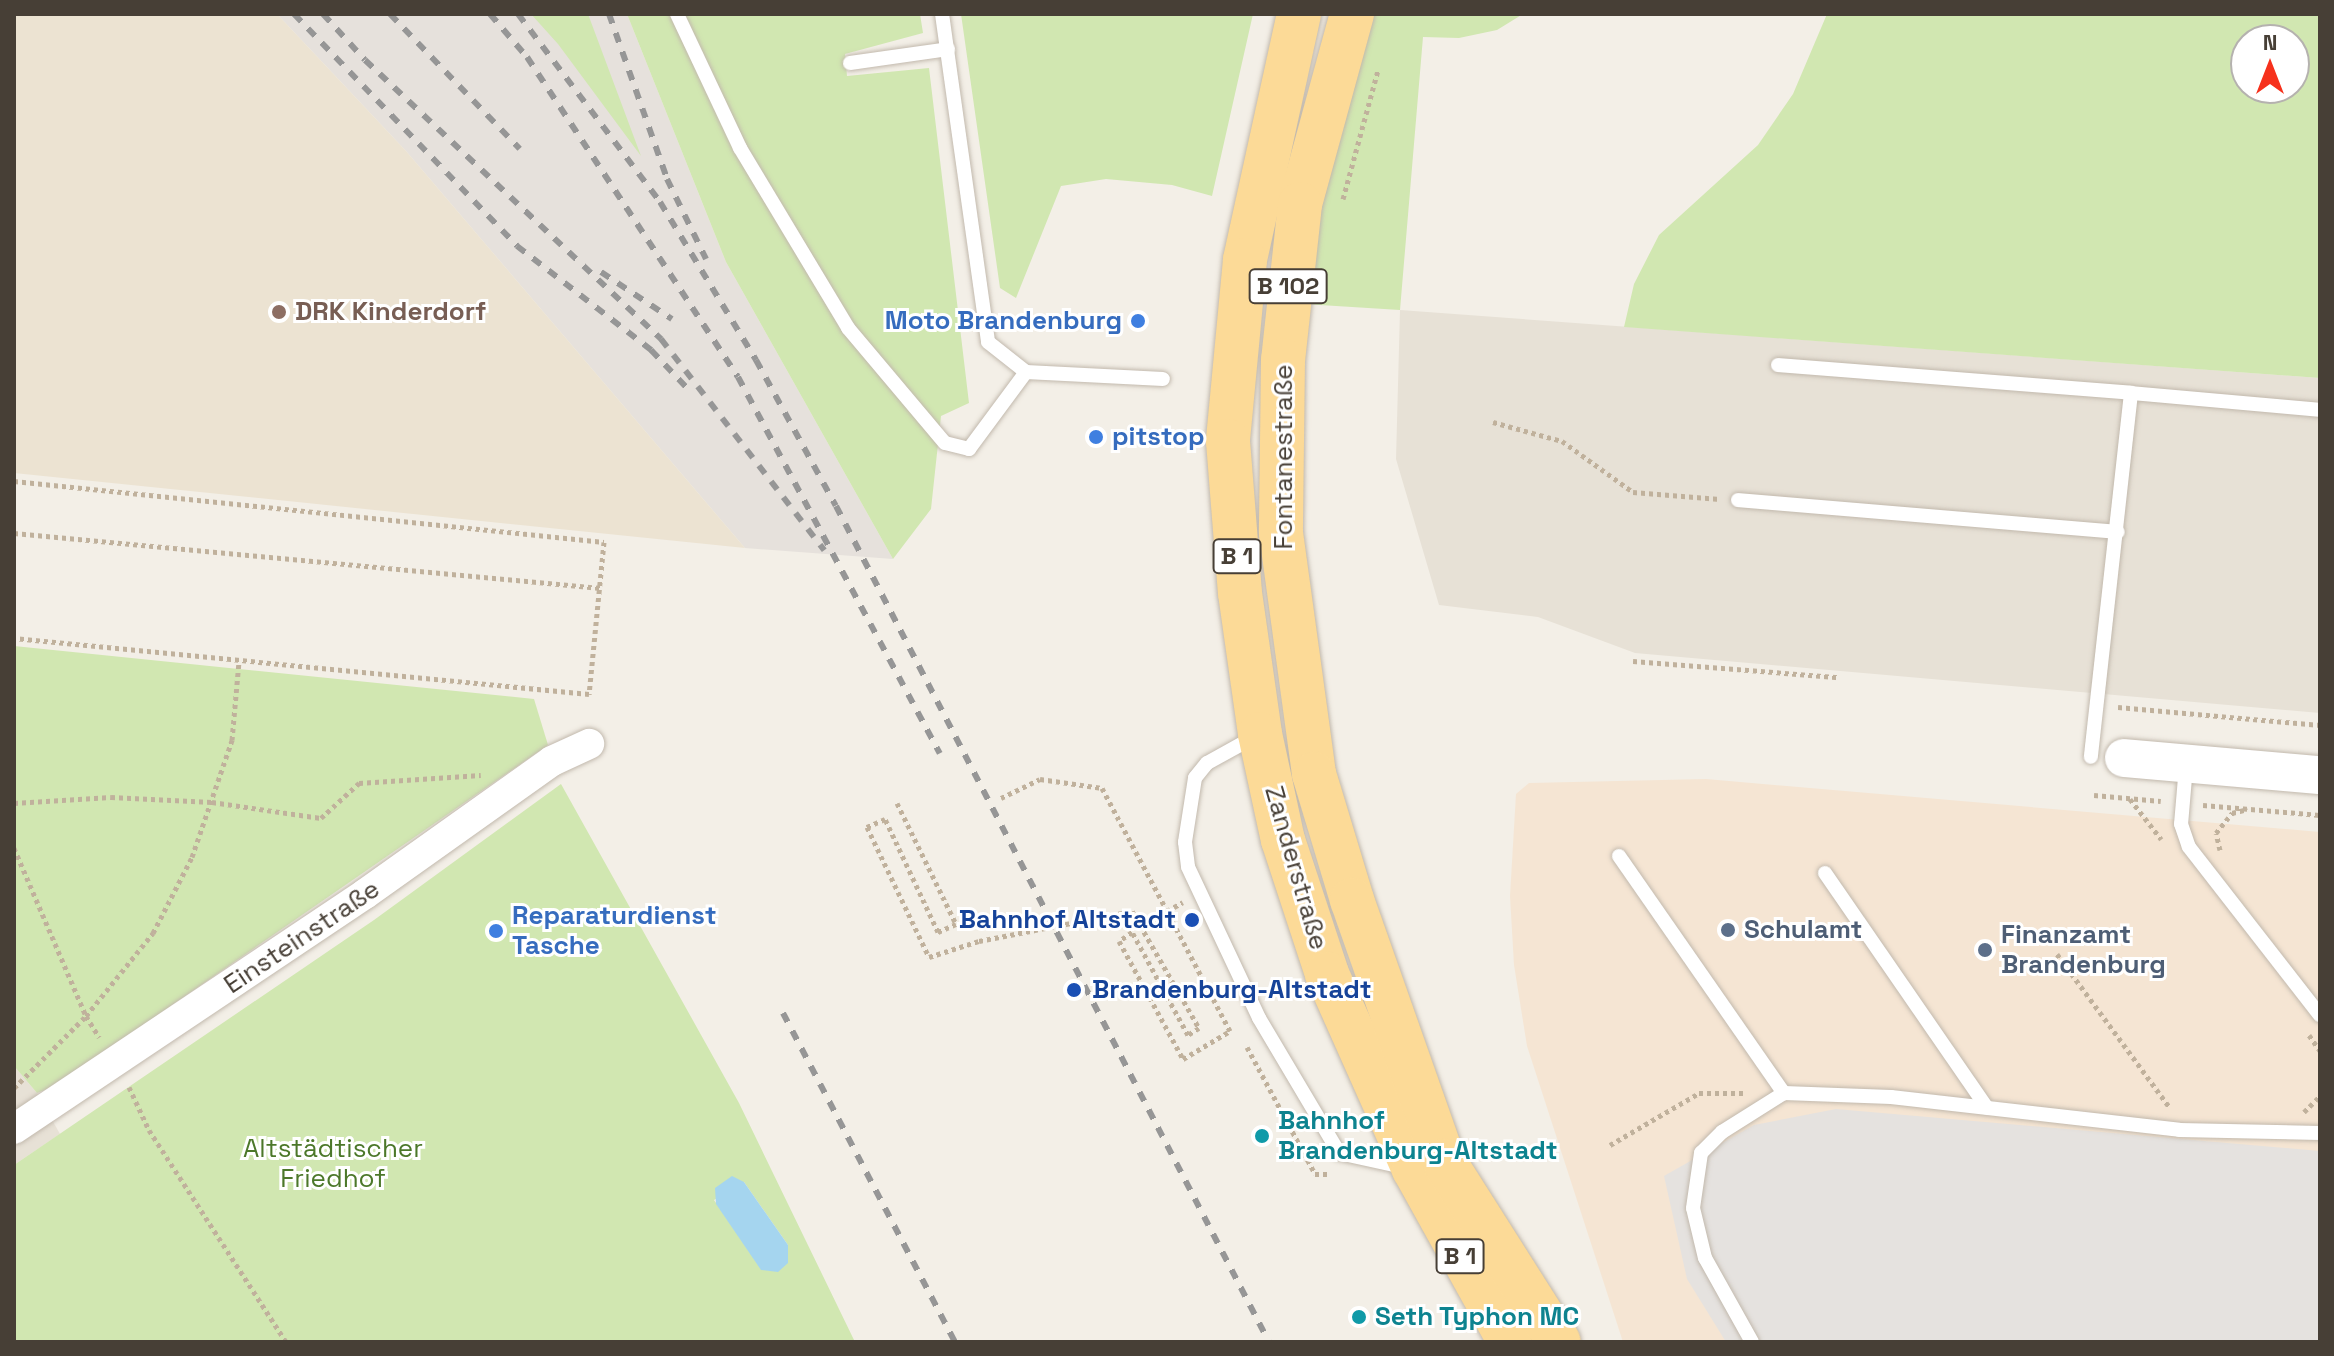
<!DOCTYPE html>
<meta charset="utf-8">
<style>
body{margin:0}
#map{position:relative;width:2334px;height:1356px;overflow:hidden;background:#f3efe7;font-family:"Space Grotesk",sans-serif}
div>[style]{position:absolute}
.residential>*{inset:0;background:#e7e1d6}
.commercial>*{inset:0;background:#f5e5d3}
.industrial>*{inset:0;background:#e6e1dc}
.education>*{inset:0;background:#ece3d2}
.green>*{inset:0;background:#d1e7b1}
.parking>*{inset:0;background:#e5e2df}
.water>*{inset:0;background:#a5d5ef}
.path>*{height:5px;margin-top:-2.5px;transform-origin:0;background:repeating-linear-gradient(90deg,#c0b19c 0 4px,transparent 0 8px)}
.roads{filter:drop-shadow(0 0 2px #c2b9ad) drop-shadow(0 0 2px #c2b9ad)}
.service>*{height:14px;margin:-7px;padding:0 7px;transform-origin:7px;border-radius:7px;background:#fff}
.minor>*{height:30px;margin:-15px;padding:0 15px;transform-origin:15px;border-radius:15px;background:#fff}
.tertiary>*{height:38px;margin:-19px;padding:0 19px;transform-origin:19px;border-radius:19px;background:#fff}
.primary>*{height:44px;margin:-22px;padding:0 22px;transform-origin:22px;border-radius:22px;background:#fcda97}
.rail>*{height:6px;margin-top:-3px;transform-origin:0;background:repeating-linear-gradient(90deg,#969696 0 10px,transparent 0 20px)}
.path-bridge>*{height:5px;margin-top:-2.5px;transform-origin:0;background:repeating-linear-gradient(90deg,#c0b19c 0 4px,transparent 0 8px)}
.dots>*{width:22px;height:22px;translate:-50% -50%;box-sizing:border-box;border:4px solid #fff;border-radius:50%}
span{translate:-50% -50%;white-space:nowrap;text-align:center;line-height:1.15;-webkit-text-stroke:6px #fff;paint-order:stroke}
.shield-label span{padding:2px 6px;background:#fff;border:2px solid;border-radius:6px;-webkit-text-stroke-width:0}
.shield-label{font-size:24px;color:#473f36;font-weight:700}
.education-label{font-size:26px;color:#785e54;font-weight:700}
.left{translate:0 -50%;text-align:left}
.shop-label{font-size:26px;color:#366cbe;font-weight:700}
.right{translate:-100% -50%;text-align:right}
.street-label{font-size:26px;color:#473f36}
.transit-label{font-size:26px;color:#164399;font-weight:700}
.service-label{font-size:26px;color:#4e5e75;font-weight:700}
.culture-label{font-size:26px;color:#0d838f;font-weight:700}
.park-label{font-size:26px;color:#4c782a}
.frame{position:absolute;inset:0;border:16px solid #473f36;pointer-events:none}
.north{position:absolute;left:2230px;top:24px;width:80px;height:80px;box-sizing:border-box;background:#fff;border:2px solid #b5b2af;border-radius:50%;rotate:0deg;font-size:22px;font-weight:700;line-height:32px;text-align:center;color:#473f36}
.north::after{content:'';display:block;margin:auto;width:28px;height:36px;background:#f6311c;clip-path:polygon(50% 0,100% 100%,50% 72%,0 100%)}
</style>
<div id="map">
<div class="residential">
<i style="clip-path:polygon(1400px 310px,2320px 378px,2320px 713px,1635px 653px,1538px 617px,1439px 605px,1396px 459px)"></i>
<i style="clip-path:polygon(14px 1066px,37px 1093px,60px 1134px,14px 1165px)"></i>
</div>
<div class="commercial">
<i style="clip-path:polygon(1706px 779px,2320px 832px,2320px 1342px,1623px 1342px,1527px 1046px,1514px 965px,1510px 896px,1516px 794px,1529px 783px)"></i>
</div>
<div class="industrial">
<i style="clip-path:polygon(277px 14px,627px 14px,726px 262px,893px 559px,745px 548px,406px 151px)"></i>
</div>
<div class="education">
<i style="clip-path:polygon(14px 14px,277px 14px,406px 151px,745px 548px,14px 473px)"></i>
</div>
<div class="green">
<i style="clip-path:polygon(531px 14px,588px 14px,641px 156px,558px 44px)"></i>
<i style="clip-path:polygon(627px 14px,920px 14px,923px 33px,845px 54px,847px 76px,929px 68px,969px 403px,941px 416px,931px 509px,893px 559px,726px 262px)"></i>
<i style="clip-path:polygon(961px 14px,1253px 14px,1212px 196px,1172px 185px,1106px 179px,1061px 186px,1016px 298px,1000px 288px)"></i>
<i style="clip-path:polygon(1367px 14px,1523px 14px,1497px 30px,1459px 38px,1423px 37px,1400px 310px,1304px 304px,1321px 194px)"></i>
<i style="clip-path:polygon(evenodd,1827px 14px,2320px 14px,2320px 378px,1624px 327px,1634px 284px,1659px 235px,1758px 145px,1793px 94px,1827px 14px,2246px 40px,2294px 40px,2294px 88px,2246px 88px,2246px 40px)"></i>
<i style="clip-path:polygon(14px 646px,534px 699px,548px 745px,55px 1086px,37px 1093px,14px 1066px)"></i>
<i style="clip-path:polygon(evenodd,561px 784px,739px 1103px,855px 1342px,14px 1342px,14px 1165px,374px 920px,561px 784px,744px 1182px,788px 1245px,761px 1269px,714px 1200px,744px 1182px)"></i>
</div>
<div class="parking">
<i style="clip-path:polygon(1836px 1109px,2320px 1151px,2320px 1342px,1726px 1342px,1687px 1279px,1664px 1176px,1754px 1125px)"></i>
</div>
<div class="water">
<i style="clip-path:polygon(732px 1176px,744px 1182px,788px 1245px,788px 1263px,778px 1272px,761px 1270px,716px 1204px,715px 1188px)"></i>
</div>
<div class="path">
<i style="left:1343px;top:199px;width:134px;rotate:-74.8deg"></i>
<i style="left:1493px;top:422px;width:72px;rotate:15.4deg"></i>
<i style="left:1562px;top:441px;width:87px;rotate:35.7deg"></i>
<i style="left:1633px;top:492px;width:87px;rotate:4.6deg"></i>
<i style="left:14px;top:481px;width:593px;rotate:5.9deg"></i>
<i style="left:604px;top:542px;width:153px;rotate:95.6deg"></i>
<i style="left:589px;top:694px;width:578px;rotate:-174.44deg"></i>
<i style="left:14px;top:533px;width:589px;rotate:5.36deg"></i>
<i style="left:1633px;top:661px;width:206px;rotate:4.5deg"></i>
<i style="left:2118px;top:707px;width:203px;rotate:5.1deg"></i>
<i style="left:2094px;top:795px;width:67px;rotate:5.1deg"></i>
<i style="left:1001px;top:798px;width:43px;rotate:-26deg"></i>
<i style="left:1040px;top:779px;width:63px;rotate:8.3deg"></i>
<i style="left:1102px;top:788px;width:139px;rotate:62.1deg"></i>
<i style="left:2130px;top:799px;width:51px;rotate:52.2deg"></i>
<i style="left:14px;top:803px;width:97px;rotate:-3.5deg"></i>
<i style="left:111px;top:797px;width:101px;rotate:2.8deg"></i>
<i style="left:212px;top:802px;width:110px;rotate:8.4deg"></i>
<i style="left:321px;top:818px;width:52px;rotate:-42.6deg"></i>
<i style="left:359px;top:783px;width:122px;rotate:-3.8deg"></i>
<i style="left:897px;top:803px;width:135px;rotate:64deg"></i>
<i style="left:956px;top:924px;width:20px;rotate:156deg"></i>
<i style="left:938px;top:932px;width:125px;rotate:-115.1deg"></i>
<i style="left:885px;top:819px;width:20px;rotate:156deg"></i>
<i style="left:867px;top:827px;width:144px;rotate:64.5deg"></i>
<i style="left:929px;top:957px;width:52px;rotate:-17.7deg"></i>
<i style="left:2203px;top:805px;width:117px;rotate:4.9deg"></i>
<i style="left:14px;top:848px;width:183px;rotate:66.8deg"></i>
<i style="left:86px;top:1016px;width:107px;rotate:-51.1deg"></i>
<i style="left:153px;top:933px;width:85px;rotate:-62.8deg"></i>
<i style="left:192px;top:857px;width:124px;rotate:-71.1deg"></i>
<i style="left:232px;top:740px;width:79px;rotate:-84.9deg"></i>
<i style="left:2220px;top:850px;width:17px;rotate:-103deg"></i>
<i style="left:2216px;top:833px;width:26px;rotate:-51deg"></i>
<i style="left:2232px;top:813px;width:16px;rotate:-14deg"></i>
<i style="left:1087px;top:920px;width:46px;rotate:-11.3deg"></i>
<i style="left:1132px;top:911px;width:135px;rotate:60.2deg"></i>
<i style="left:1199px;top:1028px;width:13px;rotate:148deg"></i>
<i style="left:1188px;top:1035px;width:117px;rotate:-118.5deg"></i>
<i style="left:1132px;top:932px;width:16px;rotate:145deg"></i>
<i style="left:1119px;top:941px;width:134px;rotate:61.5deg"></i>
<i style="left:1183px;top:1059px;width:55px;rotate:-30.8deg"></i>
<i style="left:1230px;top:1031px;width:136px;rotate:-117.7deg"></i>
<i style="left:1167px;top:911px;width:18px;rotate:-29deg"></i>
<i style="left:2057px;top:954px;width:191px;rotate:53.7deg"></i>
<i style="left:2309px;top:1035px;width:19px;rotate:55deg"></i>
<i style="left:1247px;top:1047px;width:144px;rotate:61.8deg"></i>
<i style="left:1315px;top:1174px;width:15px"></i>
<i style="left:129px;top:1087px;width:47px;rotate:65.1deg"></i>
<i style="left:149px;top:1130px;width:252px;rotate:57.1deg"></i>
<i style="left:14px;top:1088px;width:102px;rotate:-45deg"></i>
<i style="left:86px;top:1016px;width:25px;rotate:58deg"></i>
<i style="left:2304px;top:1112px;width:23px;rotate:-45deg"></i>
<i style="left:1610px;top:1145px;width:103px;rotate:-30.3deg"></i>
<i style="left:1699px;top:1093px;width:44px"></i>
</div>
<div class="roads">
<div class="service">
<i style="left:677px;top:14px;width:148px;rotate:64.8deg"></i>
<i style="left:740px;top:148px;width:210px;rotate:59deg"></i>
<i style="left:848px;top:328px;width:150px;rotate:49.9deg"></i>
<i style="left:945px;top:443px;width:25px;rotate:14deg"></i>
<i style="left:969px;top:449px;width:96px;rotate:-53.5deg"></i>
<i style="left:942px;top:14px;width:331px;rotate:82deg"></i>
<i style="left:988px;top:342px;width:48px;rotate:38.3deg"></i>
<i style="left:1026px;top:372px;width:137px;rotate:2.9deg"></i>
<i style="left:850px;top:63px;width:99px;rotate:-8.1deg"></i>
<i style="left:1778px;top:365px;width:354px;rotate:4.5deg"></i>
<i style="left:2131px;top:393px;width:366px;rotate:96.3deg"></i>
<i style="left:2131px;top:393px;width:190px;rotate:5.1deg"></i>
<i style="left:1738px;top:500px;width:381px;rotate:4.8deg"></i>
<i style="left:1256px;top:736px;width:56px;rotate:151.1deg"></i>
<i style="left:1207px;top:763px;width:19px;rotate:129deg"></i>
<i style="left:1195px;top:778px;width:65px;rotate:98.9deg"></i>
<i style="left:1185px;top:842px;width:25px;rotate:83deg"></i>
<i style="left:1188px;top:867px;width:167px;rotate:64.8deg"></i>
<i style="left:1259px;top:1018px;width:157px;rotate:59.3deg"></i>
<i style="left:1339px;top:1153px;width:70px;rotate:12.4deg"></i>
<i style="left:2186px;top:766px;width:58px;rotate:94.9deg"></i>
<i style="left:2181px;top:824px;width:24px;rotate:71deg"></i>
<i style="left:2189px;top:847px;width:213px;rotate:52.1deg"></i>
<i style="left:1619px;top:856px;width:289px;rotate:55.2deg"></i>
<i style="left:1825px;top:873px;width:285px;rotate:55.4deg"></i>
<i style="left:1752px;top:1342px;width:96px;rotate:-119.2deg"></i>
<i style="left:1705px;top:1258px;width:51px;rotate:-103.5deg"></i>
<i style="left:1693px;top:1208px;width:56px;rotate:-81.7deg"></i>
<i style="left:1701px;top:1153px;width:30px;rotate:-45deg"></i>
<i style="left:1722px;top:1132px;width:73px;rotate:-32.2deg"></i>
<i style="left:1784px;top:1093px;width:107px;rotate:2.1deg"></i>
<i style="left:1891px;top:1097px;width:290px;rotate:6.5deg"></i>
<i style="left:2179px;top:1130px;width:141px;rotate:1.2deg"></i>
</div>
<div class="minor">
<i style="left:14px;top:1129px;width:422px;rotate:-33.8deg"></i>
<i style="left:365px;top:894px;width:229px;rotate:-35.4deg"></i>
<i style="left:552px;top:761px;width:41px;rotate:-24.7deg"></i>
</div>
<div class="tertiary">
<i style="left:2124px;top:758px;width:197px;rotate:5deg"></i>
</div>
<div class="primary">
<i style="left:1299px;top:14px;width:252px;rotate:102.4deg"></i>
<i style="left:1245px;top:260px;width:182px;rotate:95.4deg"></i>
<i style="left:1228px;top:441px;width:152px;rotate:85.5deg"></i>
<i style="left:1240px;top:593px;width:142px;rotate:81.9deg"></i>
<i style="left:1260px;top:734px;width:108px;rotate:77.8deg"></i>
<i style="left:1283px;top:840px;width:141px;rotate:71.8deg"></i>
<i style="left:1327px;top:974px;width:214px;rotate:66deg"></i>
<i style="left:1414px;top:1169px;width:198px;rotate:61deg"></i>
<i style="left:1352px;top:14px;width:197px;rotate:105.3deg"></i>
<i style="left:1300px;top:204px;width:157px;rotate:96.2deg"></i>
<i style="left:1283px;top:360px;width:173px;rotate:90.7deg"></i>
<i style="left:1281px;top:533px;width:243px;rotate:82.2deg"></i>
<i style="left:1314px;top:774px;width:132px;rotate:73.2deg"></i>
<i style="left:1352px;top:900px;width:277px;rotate:70.6deg"></i>
<i style="left:1444px;top:1161px;width:214px;rotate:57.6deg"></i>
</div>
</div>
<div class="rail">
<i style="left:294px;top:14px;width:322px;rotate:46.1deg"></i>
<i style="left:517px;top:246px;width:170px;rotate:37.8deg"></i>
<i style="left:651px;top:350px;width:51px;rotate:46.6deg"></i>
<i style="left:323px;top:14px;width:62px;rotate:47.6deg"></i>
<i style="left:365px;top:60px;width:407px;rotate:43.3deg"></i>
<i style="left:661px;top:339px;width:267px;rotate:52.3deg"></i>
<i style="left:390px;top:14px;width:187px;rotate:46.1deg"></i>
<i style="left:490px;top:14px;width:57px;rotate:49.3deg"></i>
<i style="left:527px;top:57px;width:383px;rotate:56.6deg"></i>
<i style="left:738px;top:377px;width:427px;rotate:61.8deg"></i>
<i style="left:518px;top:14px;width:236px;rotate:52.9deg"></i>
<i style="left:660px;top:202px;width:185px;rotate:58.7deg"></i>
<i style="left:756px;top:360px;width:166px;rotate:61.3deg"></i>
<i style="left:836px;top:506px;width:941px;rotate:62.62deg"></i>
<i style="left:609px;top:14px;width:175px;rotate:70.6deg"></i>
<i style="left:667px;top:179px;width:89px;rotate:64deg"></i>
<i style="left:601px;top:272px;width:85px;rotate:33.5deg"></i>
<i style="left:783px;top:1013px;width:371px;rotate:62.4deg"></i>
</div>
<div class="path-bridge">
<i style="left:979px;top:941px;width:110px;rotate:-11deg"></i>
</div>
<div class="dots">
<i style="left:279px;top:312px;background:#8d6e63"></i>
<i style="left:1138px;top:321px;background:#3f7fe0"></i>
<i style="left:1096px;top:437px;background:#3f7fe0"></i>
<i style="left:1192px;top:920px;background:#1a4fb4"></i>
<i style="left:1728px;top:930px;background:#5c6f8a"></i>
<i style="left:496px;top:931px;background:#3f7fe0"></i>
<i style="left:1985px;top:950px;background:#5c6f8a"></i>
<i style="left:1074px;top:990px;background:#1a4fb4"></i>
<i style="left:1262px;top:1136px;background:#0f9aa8"></i>
<i style="left:1359px;top:1317px;background:#0f9aa8"></i>
</div>
<div class="shield-label">
<span style="left:1288px;top:286px">B 102</span>
<span style="left:1237px;top:556px">B 1</span>
<span style="left:1460px;top:1256px">B 1</span>
</div>
<div class="education-label">
<span class="left" style="left:295px;top:312px">DRK Kinderdorf</span>
</div>
<div class="shop-label">
<span class="right" style="left:1122px;top:321px">Moto Brandenburg</span>
<span class="left" style="left:1112px;top:437px">pitstop</span>
<span class="left" style="left:512px;top:931px">Reparaturdienst<br>Tasche</span>
</div>
<div class="street-label">
<span style="left:1284px;top:457px;rotate:-90deg">Fontanestraße</span>
<span style="left:1296px;top:868px;rotate:74deg">Zanderstraße</span>
<span style="left:302px;top:937px;rotate:-34deg">Einsteinstraße</span>
</div>
<div class="transit-label">
<span class="right" style="left:1176px;top:920px">Bahnhof Altstadt</span>
<span class="left" style="left:1092px;top:990px">Brandenburg-Altstadt</span>
</div>
<div class="service-label">
<span class="left" style="left:1744px;top:930px">Schulamt</span>
<span class="left" style="left:2001px;top:950px">Finanzamt<br>Brandenburg</span>
</div>
<div class="culture-label">
<span class="left" style="left:1278px;top:1136px">Bahnhof<br>Brandenburg-Altstadt</span>
<span class="left" style="left:1375px;top:1317px">Seth Typhon MC</span>
</div>
<div class="park-label">
<span style="left:333px;top:1164px">Altstädtischer<br>Friedhof</span>
</div>
<div class="frame"></div>
<div class="north">N</div>
</div>
